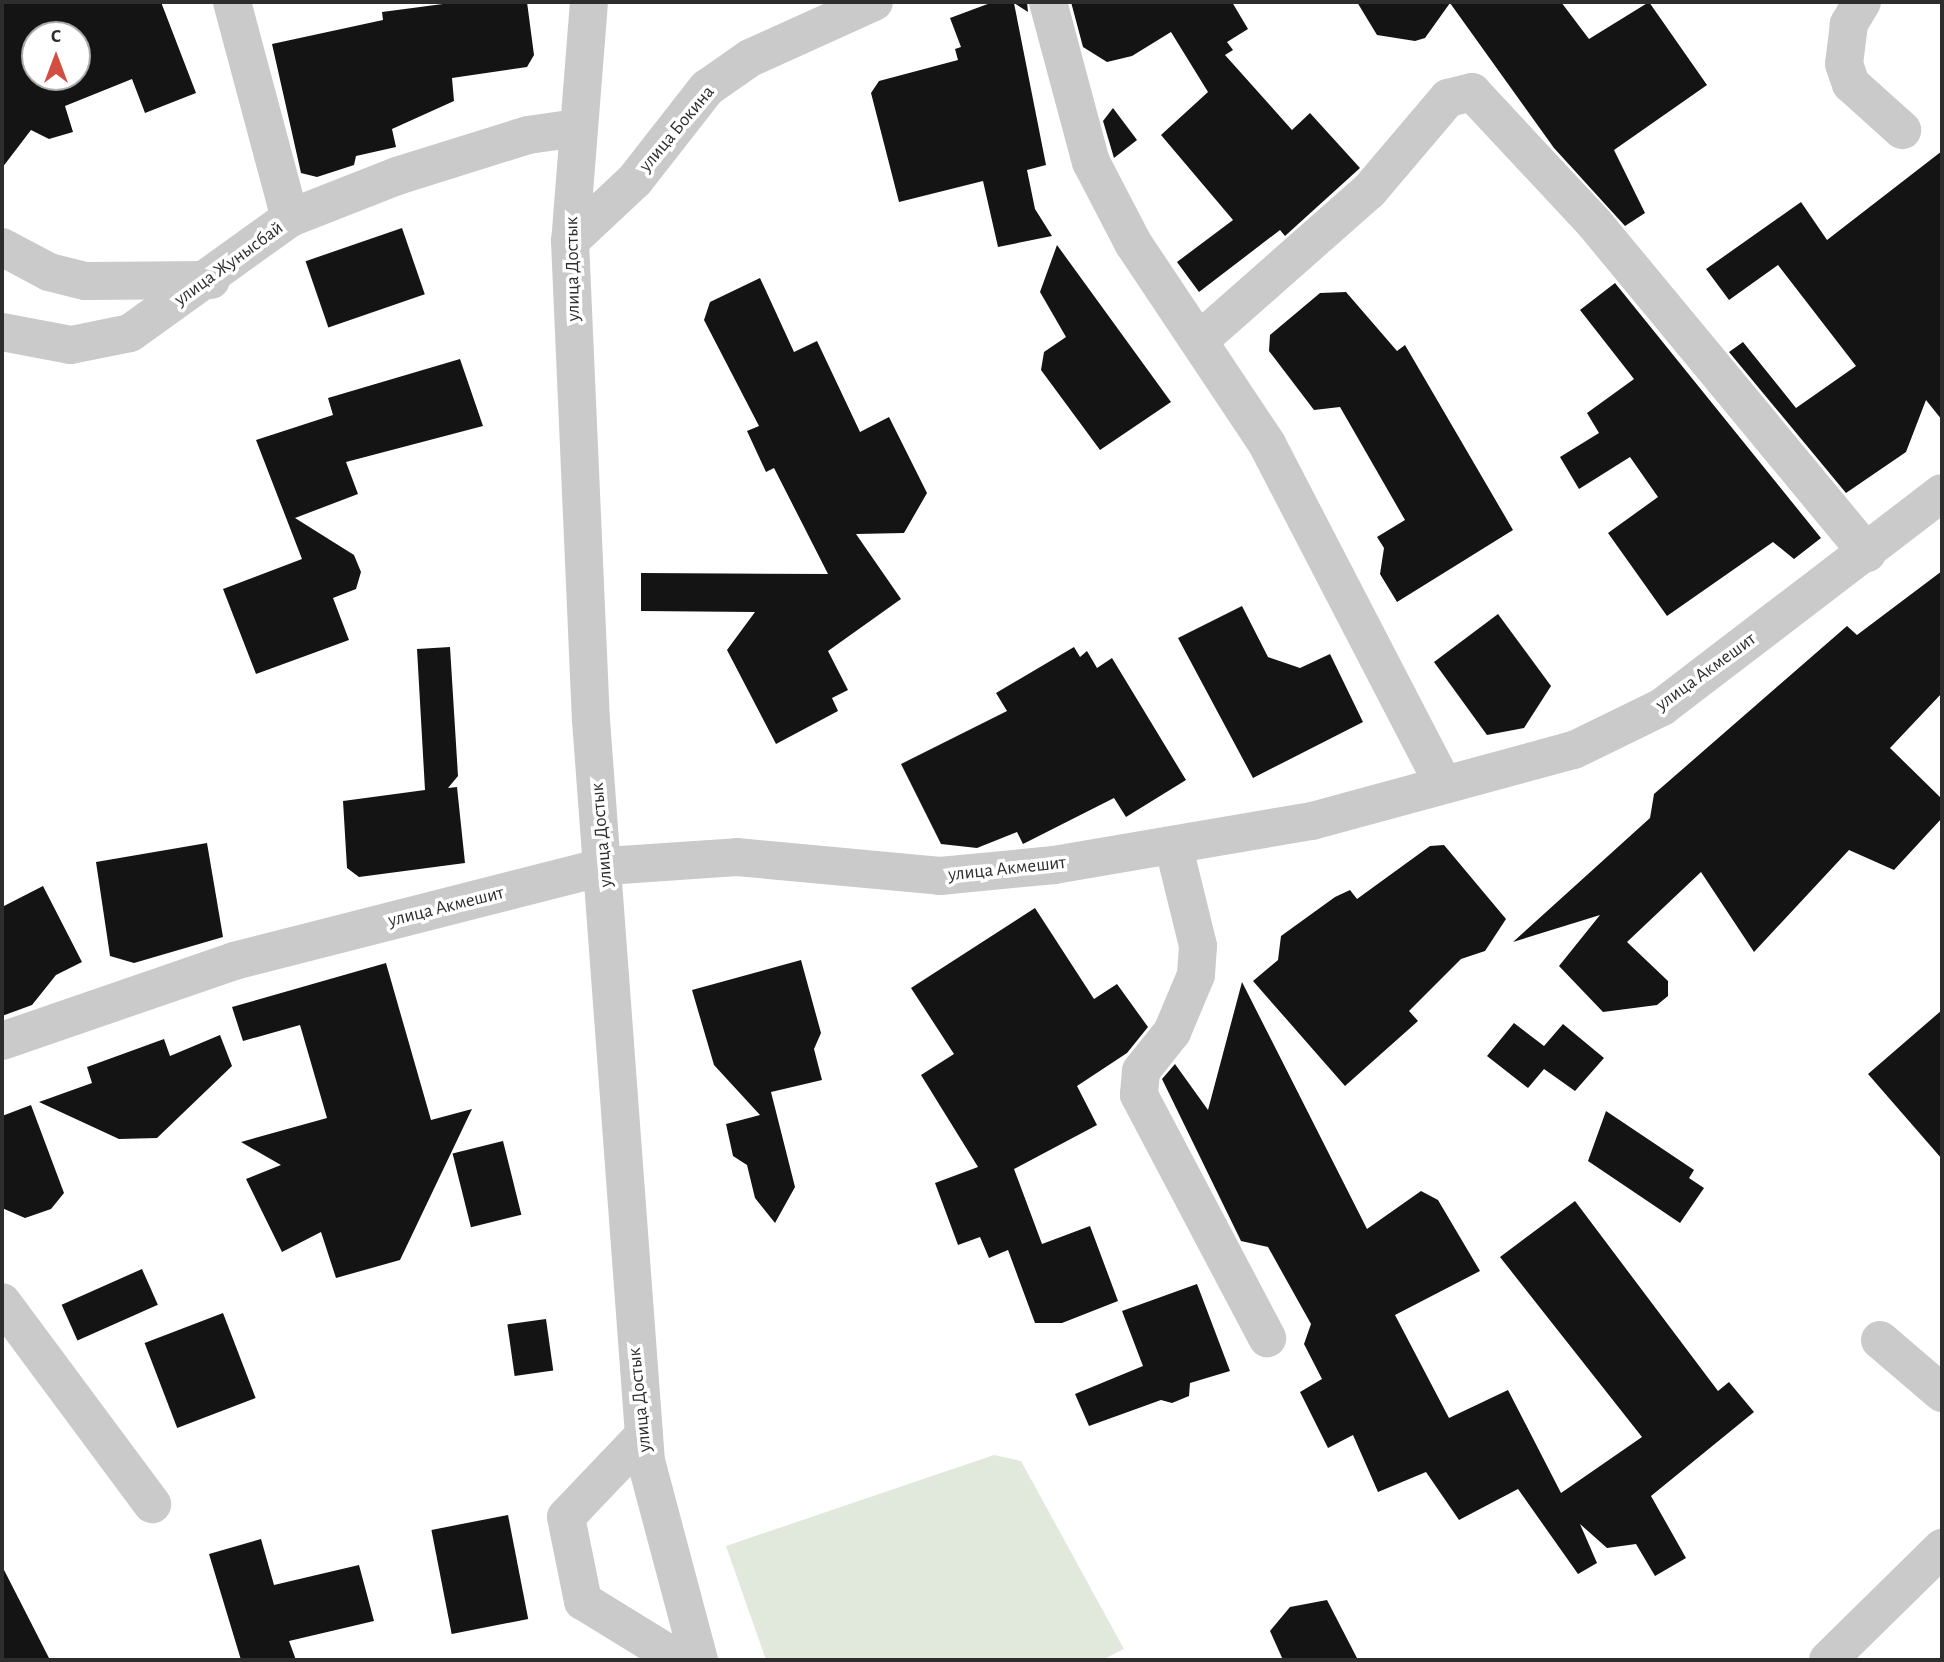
<!DOCTYPE html>
<meta charset="utf-8">
<style>
body{margin:0}
#map{position:relative;width:1944px;height:1662px;overflow:hidden;background:#fff;font-family:"Alegreya Sans",sans-serif}
div>[style]{position:absolute}
.green>*{inset:0;background:#e1e9dc}
.building>*{inset:0;background:#141414;transform-origin:0 0}
.minor>*{height:38px;margin:-19px;padding:0 19px;transform-origin:19px;border-radius:19px;background:#cacaca}
span{translate:-50% -50%;white-space:nowrap;text-align:center;line-height:1.15;-webkit-text-stroke:7px #fff;paint-order:stroke}
.street-label{font-size:19px;color:#2d2d2d}
.frame{position:absolute;inset:0;border:4px solid #2d2d2d;pointer-events:none}
.north{position:absolute;left:21px;top:21px;width:70px;height:70px;box-sizing:border-box;background:#fff;border:2px solid #ababab;border-radius:50%;rotate:0deg;font-size:19px;font-weight:700;line-height:28px;text-align:center;color:#2d2d2d}
.north::after{content:'';display:block;margin:auto;width:24px;height:32px;background:#d24e41;clip-path:polygon(50% 0,100% 100%,50% 72%,0 100%)}
</style>
<div id="map">
<div class="green">
<i style="clip-path:polygon(994px 1455px,1021px 1461px,1124px 1649px,1102px 1660px,766px 1660px,726px 1546px)"></i>
</div>
<div class="building">
<i style="clip-path:polygon(evenodd,2px 2px,161px 2px,196px 93px,145px 113px,132px 79px,65px 106px,73px 132px,49px 139px,31px 130px,2px 168px,2px 2px,35px 35px,77px 35px,77px 77px,35px 77px,35px 35px)"></i>
<i style="clip-path:polygon(458px 2px,527px 2px,534px 55px,527px 67px,452px 78px,454px 101px,392px 129px,396px 147px,356px 156px,354px 165px,317px 177px,301px 173px,272px 44px,383px 20px,382px 12px)"></i>
<i style="clip-path:polygon(993px 2px,1027px 2px,1028px 12px,1014px 3px,1046px 165px,1027px 170px,1035px 209px,1052px 236px,998px 247px,983px 181px,899px 202px,871px 93px,879px 81px,958px 60px,955px 49px,961px 47px,950px 18px)"></i>
<i style="clip-path:polygon(1071px 2px,1232px 2px,1248px 29px,1227px 42px,1233px 50px,1225px 55px,1292px 130px,1310px 113px,1360px 168px,1285px 236px,1280px 230px,1199px 292px,1177px 262px,1233px 220px,1161px 135px,1208px 92px,1171px 32px,1132px 56px,1107px 62px,1083px 47px)"></i>
<i style="clip-path:polygon(1357px 2px,1561px 2px,1589px 39px,1649px 2px,1707px 85px,1614px 150px,1645px 213px,1625px 226px,1554px 148px,1450px 3px,1425px 38px,1415px 41px,1377px 35px)"></i>
<i style="clip-path:polygon(1113px 108px,1137px 140px,1114px 158px,1103px 121px)"></i>
<i style="clip-path:polygon(1942px 151px,1942px 420px,1926px 400px,1906px 452px,1846px 493px,1729px 352px,1743px 342px,1796px 408px,1856px 366px,1778px 265px,1729px 300px,1706px 269px,1801px 202px,1827px 240px)"></i>
<i style="left:402px;top:228px;width:70px;height:102px;rotate:71deg"></i>
<i style="clip-path:polygon(1057px 245px,1171px 402px,1100px 450px,1041px 370px,1044px 352px,1066px 337px,1040px 292px)"></i>
<i style="clip-path:polygon(760px 278px,794px 352px,817px 341px,860px 432px,889px 417px,927px 493px,904px 533px,856px 534px,901px 599px,828px 651px,848px 690px,832px 698px,838px 711px,776px 744px,727px 650px,755px 612px,641px 611px,641px 573px,828px 574px,774px 468px,766px 472px,747px 431px,759px 426px,704px 320px,710px 302px)"></i>
<i style="clip-path:polygon(1615px 283px,1821px 538px,1794px 559px,1773px 542px,1667px 616px,1608px 533px,1658px 497px,1630px 457px,1579px 489px,1560px 457px,1599px 433px,1587px 413px,1634px 379px,1580px 310px)"></i>
<i style="clip-path:polygon(1346px 292px,1397px 351px,1405px 345px,1513px 530px,1397px 602px,1380px 574px,1384px 548px,1377px 537px,1405px 520px,1340px 407px,1314px 410px,1269px 351px,1270px 335px,1320px 293px)"></i>
<i style="clip-path:polygon(460px 359px,483px 426px,346px 462px,358px 494px,295px 518px,354px 555px,361px 572px,356px 589px,333px 598px,349px 640px,256px 674px,223px 589px,302px 559px,256px 440px,333px 415px,328px 398px)"></i>
<i style="clip-path:polygon(1942px 571px,1942px 693px,1890px 748px,1942px 799px,1942px 818px,1894px 870px,1849px 850px,1754px 952px,1701px 872px,1627px 942px,1668px 981px,1668px 996px,1657px 1005px,1603px 1012px,1559px 966px,1600px 915px,1513px 942px,1650px 818px,1654px 794px,1847px 626px,1857px 635px)"></i>
<i style="clip-path:polygon(1242px 606px,1268px 657px,1300px 668px,1330px 654px,1363px 722px,1253px 778px,1178px 638px)"></i>
<i style="clip-path:polygon(1498px 614px,1551px 686px,1524px 728px,1487px 735px,1434px 662px)"></i>
<i style="clip-path:polygon(450px 647px,458px 776px,448px 788px,457px 787px,465px 863px,359px 877px,347px 868px,343px 801px,425px 790px,417px 649px)"></i>
<i style="clip-path:polygon(1074px 647px,1080px 657px,1087px 651px,1097px 668px,1112px 658px,1186px 780px,1126px 817px,1114px 798px,1023px 844px,1017px 832px,977px 848px,941px 844px,901px 764px,1007px 711px,996px 693px)"></i>
<i style="clip-path:polygon(207px 843px,223px 937px,134px 963px,110px 956px,96px 862px)"></i>
<i style="clip-path:polygon(1444px 845px,1506px 919px,1485px 951px,1461px 959px,1409px 1011px,1418px 1021px,1345px 1086px,1253px 981px,1278px 960px,1281px 936px,1335px 897px,1350px 890px,1357px 899px,1430px 846px)"></i>
<i style="clip-path:polygon(43px 886px,82px 962px,56px 975px,32px 1005px,2px 1016px,2px 907px)"></i>
<i style="clip-path:polygon(1035px 908px,1094px 999px,1117px 984px,1148px 1027px,1127px 1053px,1077px 1086px,1097px 1125px,1014px 1169px,1042px 1244px,1090px 1226px,1118px 1301px,1062px 1323px,1035px 1323px,1008px 1250px,989px 1258px,980px 1237px,958px 1245px,935px 1183px,978px 1167px,921px 1075px,954px 1054px,911px 988px)"></i>
<i style="clip-path:polygon(801px 960px,821px 1033px,814px 1049px,822px 1080px,771px 1092px,795px 1187px,775px 1223px,755px 1198px,747px 1165px,733px 1156px,726px 1124px,760px 1115px,714px 1065px,692px 990px)"></i>
<i style="clip-path:polygon(386px 963px,431px 1120px,472px 1109px,400px 1260px,336px 1278px,321px 1232px,282px 1252px,246px 1179px,281px 1165px,241px 1142px,327px 1118px,300px 1025px,243px 1041px,232px 1007px)"></i>
<i style="clip-path:polygon(1242px 982px,1367px 1229px,1421px 1191px,1438px 1200px,1480px 1271px,1395px 1315px,1449px 1418px,1508px 1390px,1561px 1493px,1642px 1437px,1500px 1257px,1575px 1201px,1718px 1391px,1729px 1382px,1754px 1412px,1651px 1496px,1686px 1558px,1655px 1576px,1636px 1544px,1607px 1548px,1580px 1524px,1597px 1563px,1578px 1574px,1518px 1489px,1459px 1520px,1426px 1472px,1378px 1492px,1353px 1435px,1328px 1448px,1300px 1392px,1322px 1379px,1304px 1344px,1311px 1324px,1268px 1247px,1241px 1241px,1162px 1079px,1175px 1064px,1208px 1110px)"></i>
<i style="clip-path:polygon(1942px 1010px,1942px 1159px,1868px 1074px)"></i>
<i style="clip-path:polygon(1514px 1023px,1544px 1046px,1563px 1024px,1604px 1058px,1575px 1091px,1544px 1069px,1528px 1088px,1487px 1056px)"></i>
<i style="clip-path:polygon(220px 1035px,232px 1066px,157px 1138px,119px 1139px,39px 1102px,92px 1083px,87px 1067px,164px 1039px,170px 1056px)"></i>
<i style="clip-path:polygon(31px 1105px,64px 1193px,51px 1209px,25px 1218px,2px 1208px,2px 1116px)"></i>
<i style="clip-path:polygon(1606px 1111px,1694px 1170px,1689px 1178px,1704px 1188px,1680px 1223px,1588px 1161px)"></i>
<i style="left:503px;top:1141px;width:76px;height:52px;rotate:76deg"></i>
<i style="left:142px;top:1269px;width:39px;height:88px;rotate:66deg"></i>
<i style="clip-path:polygon(1197px 1284px,1230px 1371px,1190px 1383px,1189px 1396px,1172px 1403px,1161px 1400px,1089px 1426px,1075px 1394px,1143px 1366px,1122px 1311px)"></i>
<i style="left:223px;top:1313px;width:91px;height:84px;rotate:69deg"></i>
<i style="left:546px;top:1319px;width:52px;height:39px;rotate:82deg"></i>
<i style="left:508px;top:1515px;width:106px;height:78px;rotate:79deg"></i>
<i style="clip-path:polygon(261px 1539px,274px 1585px,359px 1565px,374px 1621px,289px 1641px,296px 1660px,241px 1660px,209px 1554px)"></i>
<i style="clip-path:polygon(2px 1566px,50px 1660px,2px 1660px)"></i>
<i style="clip-path:polygon(1327px 1600px,1358px 1660px,1283px 1660px,1270px 1631px,1290px 1607px)"></i>
</div>
<div class="minor">
<i style="left:232px;top:2px;width:224px;rotate:75deg"></i>
<i style="left:589px;top:2px;width:240px;rotate:94.5deg"></i>
<i style="left:570px;top:241px;width:479px;rotate:87.5deg"></i>
<i style="left:591px;top:720px;width:743px;rotate:85.76deg"></i>
<i style="left:646px;top:1461px;width:206px;rotate:75.1deg"></i>
<i style="left:1048px;top:2px;width:166px;rotate:75deg"></i>
<i style="left:1091px;top:162px;width:91px;rotate:62.6deg"></i>
<i style="left:1133px;top:243px;width:242px;rotate:56.3deg"></i>
<i style="left:1267px;top:444px;width:381px;rotate:62.6deg"></i>
<i style="left:1862px;top:2px;width:26px;rotate:121deg"></i>
<i style="left:1849px;top:24px;width:40px;rotate:97.1deg"></i>
<i style="left:1844px;top:64px;width:21px;rotate:71deg"></i>
<i style="left:1851px;top:84px;width:69px;rotate:42deg"></i>
<i style="left:570px;top:241px;width:89px;rotate:-43.2deg"></i>
<i style="left:635px;top:180px;width:117px;rotate:-52deg"></i>
<i style="left:707px;top:88px;width:52px;rotate:-34.9deg"></i>
<i style="left:750px;top:58px;width:136px;rotate:-24.3deg"></i>
<i style="left:2px;top:247px;width:53px;rotate:28deg"></i>
<i style="left:49px;top:272px;width:37px;rotate:14deg"></i>
<i style="left:85px;top:281px;width:126px;rotate:-0.5deg"></i>
<i style="left:2px;top:332px;width:70px;rotate:10.7deg"></i>
<i style="left:71px;top:345px;width:60px;rotate:-11.5deg"></i>
<i style="left:130px;top:333px;width:197px;rotate:-35.7deg"></i>
<i style="left:290px;top:218px;width:115px;rotate:-21.4deg"></i>
<i style="left:397px;top:176px;width:137px;rotate:-17.4deg"></i>
<i style="left:528px;top:135px;width:49px;rotate:-8.1deg"></i>
<i style="left:1201px;top:339px;width:224px;rotate:-41.4deg"></i>
<i style="left:1369px;top:191px;width:122px;rotate:-49.7deg"></i>
<i style="left:1448px;top:98px;width:25px;rotate:-14deg"></i>
<i style="left:1472px;top:92px;width:180px;rotate:47deg"></i>
<i style="left:1595px;top:224px;width:427px;rotate:50.4deg"></i>
<i style="left:1174px;top:848px;width:101px;rotate:76.2deg"></i>
<i style="left:1198px;top:946px;width:29px;rotate:94deg"></i>
<i style="left:1196px;top:975px;width:62px;rotate:112.8deg"></i>
<i style="left:1172px;top:1032px;width:50px;rotate:128.5deg"></i>
<i style="left:1141px;top:1071px;width:24px;rotate:95deg"></i>
<i style="left:1139px;top:1095px;width:275px;rotate:62.2deg"></i>
<i style="left:2px;top:1041px;width:245px;rotate:-19deg"></i>
<i style="left:234px;top:961px;width:384px;rotate:-14.3deg"></i>
<i style="left:606px;top:866px;width:131px;rotate:-3.9deg"></i>
<i style="left:737px;top:857px;width:204px;rotate:5.3deg"></i>
<i style="left:940px;top:876px;width:115px;rotate:-5.5deg"></i>
<i style="left:1054px;top:865px;width:262px;rotate:-9.7deg"></i>
<i style="left:1312px;top:821px;width:271px;rotate:-15.2deg"></i>
<i style="left:1574px;top:750px;width:98px;rotate:-26deg"></i>
<i style="left:1662px;top:707px;width:352px;rotate:-37.4deg"></i>
<i style="left:2px;top:1302px;width:252px;rotate:53.4deg"></i>
<i style="left:1880px;top:1340px;width:82px;rotate:40.5deg"></i>
<i style="left:644px;top:1435px;width:113px;rotate:133.6deg"></i>
<i style="left:566px;top:1517px;width:86px;rotate:78.6deg"></i>
<i style="left:583px;top:1601px;width:113px;rotate:31.6deg"></i>
<i style="left:1828px;top:1660px;width:160px;rotate:-44.5deg"></i>
</div>
<div class="street-label">
<span style="left:677px;top:129px;rotate:-50deg">улица Бокина</span>
<span style="left:229px;top:264px;rotate:-36deg">улица Жунысбай</span>
<span style="left:573px;top:269px;rotate:-91deg">улица Достык</span>
<span style="left:1706px;top:672px;rotate:-36deg">улица Акмешит</span>
<span style="left:602px;top:835px;rotate:-95deg">улица Достык</span>
<span style="left:1007px;top:869px;rotate:-6deg">улица Акмешит</span>
<span style="left:446px;top:907px;rotate:-14deg">улица Акмешит</span>
<span style="left:640px;top:1400px;rotate:-96deg">улица Достык</span>
</div>
<div class="frame"></div>
<div class="north">С</div>
</div>
